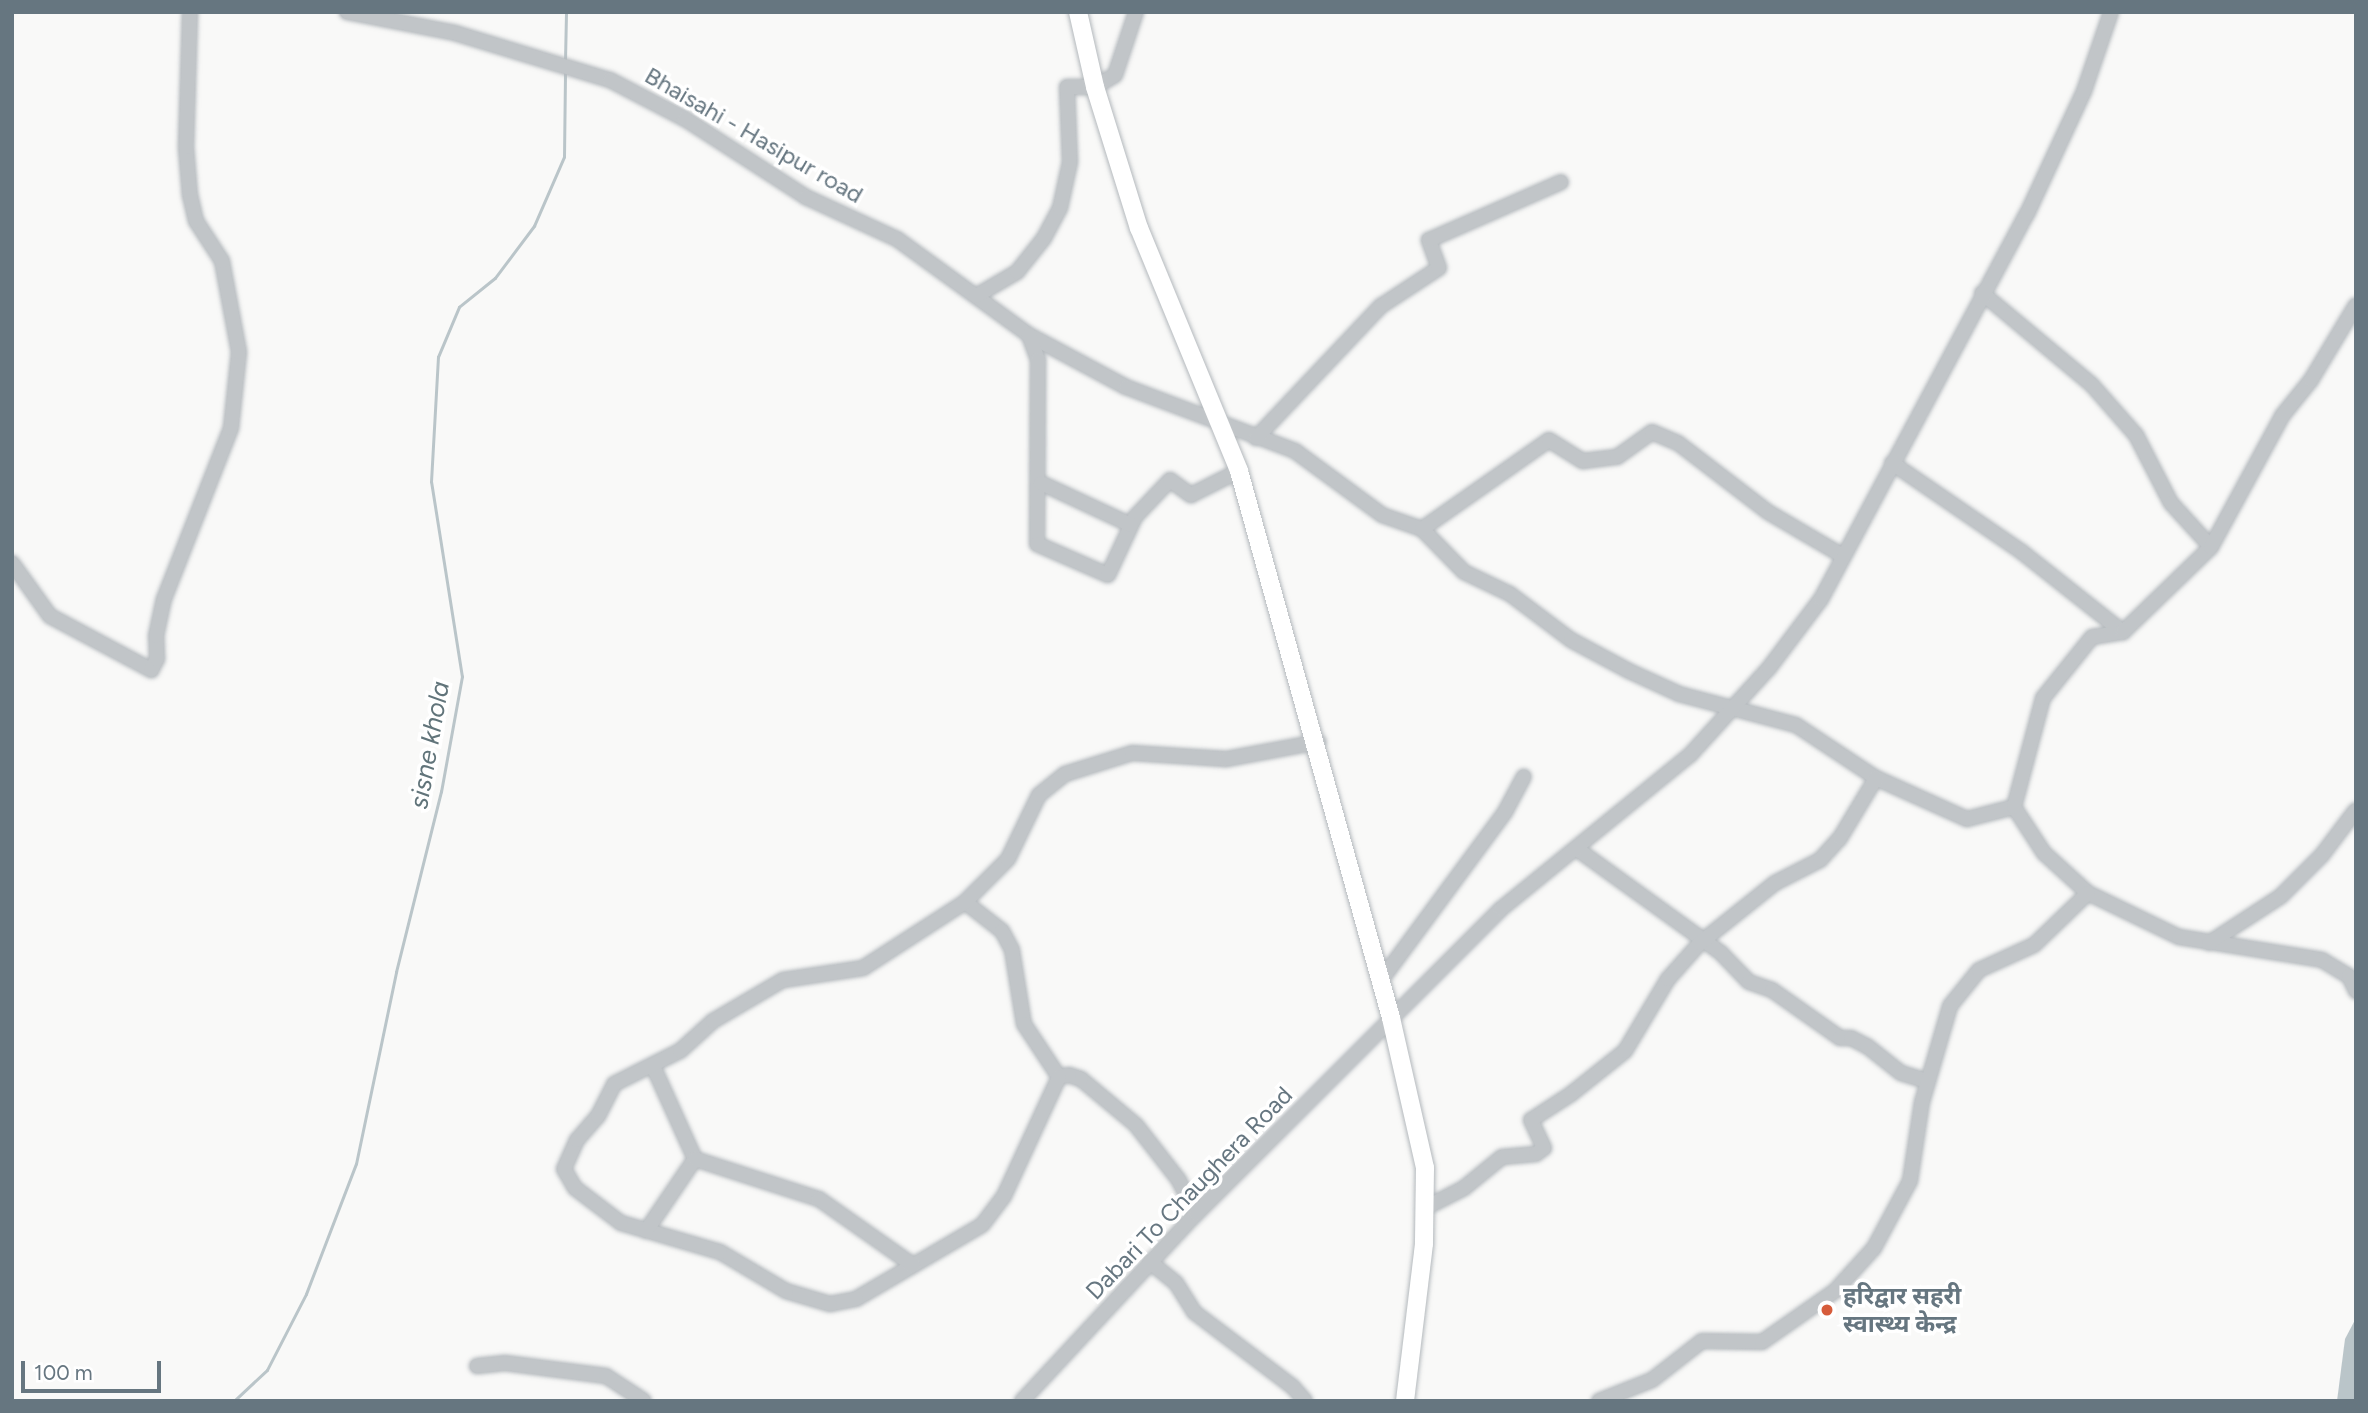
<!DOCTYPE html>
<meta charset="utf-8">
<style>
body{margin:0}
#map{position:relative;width:2368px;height:1413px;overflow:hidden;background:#f9f9f8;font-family:Figtree,"Noto Sans Devanagari",sans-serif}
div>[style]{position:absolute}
.water>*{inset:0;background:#bac5c9}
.stream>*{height:2.5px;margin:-1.25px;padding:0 1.25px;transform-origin:1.25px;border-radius:1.25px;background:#bac5c9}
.roads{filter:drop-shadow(0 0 2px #b4b9bd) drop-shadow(0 0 2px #b4b9bd)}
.minor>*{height:14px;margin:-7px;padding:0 7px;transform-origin:7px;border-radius:7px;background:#c1c5c8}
.major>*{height:18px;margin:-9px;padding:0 9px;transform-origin:9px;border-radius:9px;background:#fff}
.dots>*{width:19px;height:19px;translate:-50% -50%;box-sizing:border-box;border:4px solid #fff;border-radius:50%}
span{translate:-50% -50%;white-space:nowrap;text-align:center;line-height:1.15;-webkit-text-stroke:7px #fff;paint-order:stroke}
.street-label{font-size:24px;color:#667680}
.poi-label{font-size:24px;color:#667680;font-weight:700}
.left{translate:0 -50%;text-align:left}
.water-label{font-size:26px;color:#61747a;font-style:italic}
.frame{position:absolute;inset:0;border:14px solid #667680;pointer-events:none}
.scale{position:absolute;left:21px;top:1361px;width:140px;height:32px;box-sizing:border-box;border:4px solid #667680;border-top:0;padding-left:9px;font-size:21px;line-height:24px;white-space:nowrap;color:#667680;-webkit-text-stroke:5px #fff;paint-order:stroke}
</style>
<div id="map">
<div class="water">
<i style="clip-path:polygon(2356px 1318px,2356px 1401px,2337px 1401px,2345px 1339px)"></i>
</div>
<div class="stream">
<i style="left:565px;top:61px;width:49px;rotate:-88.8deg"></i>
<i style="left:234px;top:1401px;width:45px;rotate:-43.2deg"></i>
<i style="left:267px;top:1370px;width:85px;rotate:-62.8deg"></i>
<i style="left:306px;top:1294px;width:139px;rotate:-69deg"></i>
<i style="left:356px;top:1164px;width:196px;rotate:-78.2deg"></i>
<i style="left:396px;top:972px;width:186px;rotate:-76deg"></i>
<i style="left:441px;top:792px;width:117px;rotate:-79.7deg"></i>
<i style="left:462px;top:677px;width:197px;rotate:-99deg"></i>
<i style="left:431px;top:482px;width:125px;rotate:-86.8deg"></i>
<i style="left:438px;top:357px;width:54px;rotate:-67.2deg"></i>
<i style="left:459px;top:307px;width:46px;rotate:-38.9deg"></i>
<i style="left:495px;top:278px;width:65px;rotate:-53.1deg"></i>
<i style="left:534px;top:226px;width:75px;rotate:-66.5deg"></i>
<i style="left:564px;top:157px;width:86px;rotate:-89.3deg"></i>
</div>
<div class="roads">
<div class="minor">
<i style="left:347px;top:12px;width:110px;rotate:11deg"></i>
<i style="left:455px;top:33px;width:162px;rotate:16.9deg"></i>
<i style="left:610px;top:80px;width:85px;rotate:27.5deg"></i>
<i style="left:685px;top:119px;width:144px;rotate:32.8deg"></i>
<i style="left:806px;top:197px;width:100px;rotate:24.8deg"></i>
<i style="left:897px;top:239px;width:163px;rotate:36deg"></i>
<i style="left:1029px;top:335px;width:110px;rotate:28.2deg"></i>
<i style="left:1126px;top:387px;width:181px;rotate:20.7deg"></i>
<i style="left:1295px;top:451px;width:108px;rotate:36.3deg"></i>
<i style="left:1382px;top:515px;width:42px;rotate:19.3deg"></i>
<i style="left:1422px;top:529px;width:60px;rotate:45.7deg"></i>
<i style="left:1464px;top:572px;width:51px;rotate:25.6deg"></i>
<i style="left:1510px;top:594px;width:76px;rotate:37deg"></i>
<i style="left:1571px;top:640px;width:66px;rotate:28.1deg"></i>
<i style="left:1629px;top:671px;width:55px;rotate:24.7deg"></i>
<i style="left:1679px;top:694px;width:121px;rotate:14.8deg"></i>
<i style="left:1796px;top:725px;width:96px;rotate:33.5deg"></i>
<i style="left:1876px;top:778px;width:100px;rotate:24.3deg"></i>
<i style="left:1967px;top:819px;width:49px;rotate:-14.3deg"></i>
<i style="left:2014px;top:807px;width:55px;rotate:56.9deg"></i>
<i style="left:2044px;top:853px;width:59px;rotate:42.3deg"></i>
<i style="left:2088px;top:893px;width:101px;rotate:25.8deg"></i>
<i style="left:2179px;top:937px;width:145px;rotate:9.1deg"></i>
<i style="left:2322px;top:960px;width:31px;rotate:31deg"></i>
<i style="left:2349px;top:976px;width:17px;rotate:65deg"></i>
<i style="left:1982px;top:293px;width:143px;rotate:39.9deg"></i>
<i style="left:2092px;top:385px;width:67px;rotate:48.7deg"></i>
<i style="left:2136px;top:435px;width:76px;rotate:62.8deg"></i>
<i style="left:2171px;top:503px;width:59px;rotate:47.7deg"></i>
<i style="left:976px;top:296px;width:48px;rotate:-30.3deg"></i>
<i style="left:1017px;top:272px;width:43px;rotate:-51.5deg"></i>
<i style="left:1044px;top:238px;width:34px;rotate:-62deg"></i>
<i style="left:1060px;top:208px;width:47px;rotate:-77.7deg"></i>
<i style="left:1070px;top:162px;width:75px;rotate:-92.3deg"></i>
<i style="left:1067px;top:87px;width:28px"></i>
<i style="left:1095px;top:87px;width:23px;rotate:-31deg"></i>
<i style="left:1115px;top:75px;width:66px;rotate:-71.6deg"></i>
<i style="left:1029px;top:335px;width:27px;rotate:70deg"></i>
<i style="left:1038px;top:360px;width:184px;rotate:90.3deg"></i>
<i style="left:1037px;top:544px;width:77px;rotate:23.6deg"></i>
<i style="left:1108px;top:575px;width:64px;rotate:-65deg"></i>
<i style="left:1135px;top:517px;width:51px;rotate:-46.6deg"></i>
<i style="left:1170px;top:480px;width:26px;rotate:36deg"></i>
<i style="left:1191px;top:495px;width:54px;rotate:-26.6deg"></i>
<i style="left:1256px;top:438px;width:182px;rotate:-46.6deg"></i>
<i style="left:1381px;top:306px;width:69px;rotate:-33.2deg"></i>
<i style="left:1439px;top:268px;width:30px;rotate:-110deg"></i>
<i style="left:1429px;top:240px;width:144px;rotate:-23.7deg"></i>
<i style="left:1892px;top:463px;width:158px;rotate:34.4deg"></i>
<i style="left:2022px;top:552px;width:129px;rotate:38.4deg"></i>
<i style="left:1041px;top:483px;width:99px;rotate:25deg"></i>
<i style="left:1422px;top:529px;width:155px;rotate:-35deg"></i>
<i style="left:1549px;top:440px;width:40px;rotate:32deg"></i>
<i style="left:1583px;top:461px;width:34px;rotate:-7deg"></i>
<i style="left:1617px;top:457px;width:43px;rotate:-35.5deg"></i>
<i style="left:1652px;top:432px;width:28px;rotate:23deg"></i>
<i style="left:1678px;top:443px;width:113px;rotate:37.5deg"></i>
<i style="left:1768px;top:512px;width:87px;rotate:30.4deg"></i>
<i style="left:12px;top:563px;width:65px;rotate:54.4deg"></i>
<i style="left:50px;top:616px;width:115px;rotate:28.1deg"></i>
<i style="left:151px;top:670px;width:13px;rotate:-61deg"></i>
<i style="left:157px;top:659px;width:23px;rotate:-92deg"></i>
<i style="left:156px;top:636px;width:38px;rotate:-78deg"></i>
<i style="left:164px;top:599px;width:184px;rotate:-68.6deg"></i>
<i style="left:231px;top:428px;width:76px;rotate:-84deg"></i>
<i style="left:239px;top:352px;width:93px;rotate:-100.6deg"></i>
<i style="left:222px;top:261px;width:48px;rotate:-123deg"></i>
<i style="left:196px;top:221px;width:26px;rotate:-103deg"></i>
<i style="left:190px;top:196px;width:49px;rotate:-94.7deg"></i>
<i style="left:186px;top:147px;width:135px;rotate:-88.3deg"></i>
<i style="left:2014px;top:807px;width:113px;rotate:-75.1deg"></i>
<i style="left:2043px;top:698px;width:78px;rotate:-51.2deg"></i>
<i style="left:2092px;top:637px;width:31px;rotate:-9deg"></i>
<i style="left:2123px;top:632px;width:122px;rotate:-44deg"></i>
<i style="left:2211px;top:547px;width:149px;rotate:-61.5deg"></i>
<i style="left:2282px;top:416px;width:46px;rotate:-51.1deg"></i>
<i style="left:2311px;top:380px;width:87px;rotate:-59deg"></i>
<i style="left:1577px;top:849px;width:178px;rotate:35.8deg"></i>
<i style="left:1721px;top:953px;width:40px;rotate:46deg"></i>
<i style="left:1749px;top:982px;width:24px;rotate:19deg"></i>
<i style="left:1772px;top:990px;width:83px;rotate:35.2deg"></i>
<i style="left:1840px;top:1038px;width:11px"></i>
<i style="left:1851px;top:1038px;width:18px;rotate:27deg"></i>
<i style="left:1867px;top:1046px;width:43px;rotate:38.5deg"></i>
<i style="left:1901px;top:1073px;width:28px;rotate:17deg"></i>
<i style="left:965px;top:902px;width:47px;rotate:38.1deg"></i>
<i style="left:1002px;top:931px;width:21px;rotate:62deg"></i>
<i style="left:1012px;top:950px;width:75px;rotate:80.8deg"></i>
<i style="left:1024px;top:1024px;width:64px;rotate:56.6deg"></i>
<i style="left:2209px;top:943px;width:86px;rotate:-33.1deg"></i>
<i style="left:2281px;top:896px;width:58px;rotate:-45deg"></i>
<i style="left:2322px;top:855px;width:56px;rotate:-52.9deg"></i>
<i style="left:1379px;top:983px;width:212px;rotate:-53.6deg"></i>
<i style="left:1505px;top:812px;width:40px;rotate:-62deg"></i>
<i style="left:653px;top:1066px;width:102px;rotate:65.7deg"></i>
<i style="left:1425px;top:1208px;width:44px;rotate:-27.1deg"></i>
<i style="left:1464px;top:1188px;width:49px;rotate:-39.2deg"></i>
<i style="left:1502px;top:1157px;width:34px;rotate:-5deg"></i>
<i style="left:1536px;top:1154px;width:10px;rotate:-37deg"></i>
<i style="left:1544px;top:1148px;width:31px;rotate:-115deg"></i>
<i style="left:1531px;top:1120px;width:48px;rotate:-33deg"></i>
<i style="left:1571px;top:1094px;width:69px;rotate:-38.5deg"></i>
<i style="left:1625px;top:1051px;width:84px;rotate:-59.2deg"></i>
<i style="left:1668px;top:979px;width:48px;rotate:-48.4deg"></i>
<i style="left:1700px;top:943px;width:96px;rotate:-38.7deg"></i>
<i style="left:1775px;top:883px;width:51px;rotate:-27.1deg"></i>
<i style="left:1820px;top:860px;width:30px;rotate:-48deg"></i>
<i style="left:1840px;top:838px;width:70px;rotate:-59deg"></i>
<i style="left:1196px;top:1214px;width:39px;rotate:-117deg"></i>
<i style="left:1178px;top:1179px;width:68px;rotate:-127.9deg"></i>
<i style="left:1136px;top:1125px;width:72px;rotate:-140.1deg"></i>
<i style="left:1081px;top:1079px;width:13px;rotate:-162deg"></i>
<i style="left:1069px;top:1075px;width:10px;rotate:169deg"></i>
<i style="left:1059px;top:1077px;width:131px;rotate:114.8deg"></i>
<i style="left:1004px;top:1196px;width:36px;rotate:127deg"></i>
<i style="left:982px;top:1225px;width:146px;rotate:149.6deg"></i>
<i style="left:856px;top:1299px;width:26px;rotate:169deg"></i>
<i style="left:830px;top:1304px;width:46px;rotate:-163.5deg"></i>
<i style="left:786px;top:1291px;width:77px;rotate:-149.4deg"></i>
<i style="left:720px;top:1252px;width:103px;rotate:-163.7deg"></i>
<i style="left:621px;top:1223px;width:58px;rotate:-142.7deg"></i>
<i style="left:575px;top:1188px;width:22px;rotate:-120deg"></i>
<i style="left:564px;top:1169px;width:32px;rotate:-66deg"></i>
<i style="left:577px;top:1140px;width:32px;rotate:-49deg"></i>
<i style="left:598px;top:1116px;width:36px;rotate:-63deg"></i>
<i style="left:614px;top:1084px;width:74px;rotate:-26.6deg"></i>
<i style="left:680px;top:1051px;width:45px;rotate:-42.3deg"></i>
<i style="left:713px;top:1021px;width:81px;rotate:-30.4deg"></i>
<i style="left:783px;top:980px;width:81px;rotate:-8.5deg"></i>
<i style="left:863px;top:968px;width:121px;rotate:-32.9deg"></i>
<i style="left:965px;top:902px;width:61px;rotate:-45deg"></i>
<i style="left:1008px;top:859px;width:71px;rotate:-64.2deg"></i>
<i style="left:1039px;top:795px;width:33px;rotate:-39deg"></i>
<i style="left:1065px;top:774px;width:70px;rotate:-17.4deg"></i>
<i style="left:1132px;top:753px;width:94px;rotate:3.7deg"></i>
<i style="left:1226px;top:759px;width:94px;rotate:-10.5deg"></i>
<i style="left:646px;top:1231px;width:87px;rotate:-55.8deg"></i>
<i style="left:695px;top:1159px;width:130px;rotate:17.9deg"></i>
<i style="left:819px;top:1199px;width:115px;rotate:35.1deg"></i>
<i style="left:1150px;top:1262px;width:33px;rotate:39deg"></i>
<i style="left:1176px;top:1283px;width:34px;rotate:58deg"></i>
<i style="left:1194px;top:1312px;width:124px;rotate:37.1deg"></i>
<i style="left:1293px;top:1387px;width:18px;rotate:49deg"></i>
<i style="left:477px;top:1366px;width:28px;rotate:-6deg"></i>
<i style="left:505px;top:1363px;width:102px;rotate:7.3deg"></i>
<i style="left:606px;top:1376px;width:45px;rotate:33.3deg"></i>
<i style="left:1022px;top:1401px;width:255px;rotate:-47.1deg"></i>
<i style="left:1196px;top:1214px;width:431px;rotate:-45deg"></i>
<i style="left:1501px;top:909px;width:244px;rotate:-39.2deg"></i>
<i style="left:1690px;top:755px;width:118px;rotate:-47.8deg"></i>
<i style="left:1769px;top:668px;width:86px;rotate:-53deg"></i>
<i style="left:1821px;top:599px;width:437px;rotate:-61.9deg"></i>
<i style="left:2027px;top:214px;width:136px;rotate:-65.1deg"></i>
<i style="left:2084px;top:91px;width:83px;rotate:-71.1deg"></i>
<i style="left:1599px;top:1401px;width:57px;rotate:-21.6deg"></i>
<i style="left:1652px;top:1380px;width:63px;rotate:-38deg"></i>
<i style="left:1702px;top:1341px;width:60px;rotate:1deg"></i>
<i style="left:1762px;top:1342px;width:89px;rotate:-34.9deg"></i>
<i style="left:1835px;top:1291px;width:58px;rotate:-47.8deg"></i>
<i style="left:1874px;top:1248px;width:76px;rotate:-61.8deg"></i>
<i style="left:1910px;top:1181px;width:80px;rotate:-81.4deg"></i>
<i style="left:1922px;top:1102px;width:100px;rotate:-73.7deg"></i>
<i style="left:1950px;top:1006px;width:46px;rotate:-51.1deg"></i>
<i style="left:1979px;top:970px;width:60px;rotate:-24.4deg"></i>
<i style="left:2034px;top:945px;width:75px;rotate:-43.9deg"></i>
</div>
<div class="major">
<i style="left:1078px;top:12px;width:77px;rotate:77.2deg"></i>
<i style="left:1095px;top:87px;width:148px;rotate:72.7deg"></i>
<i style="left:1139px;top:228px;width:263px;rotate:67.6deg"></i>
<i style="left:1239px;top:471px;width:568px;rotate:74.47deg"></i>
<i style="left:1391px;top:1018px;width:154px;rotate:77.2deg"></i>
<i style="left:1425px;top:1168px;width:76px;rotate:90.8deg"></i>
<i style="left:1424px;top:1244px;width:158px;rotate:96.9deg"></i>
</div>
</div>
<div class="dots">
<i style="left:1827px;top:1310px;background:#d65c3b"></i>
</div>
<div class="street-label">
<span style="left:754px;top:135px;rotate:30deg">Bhaisahi - Hasipur road</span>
<span style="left:1189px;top:1193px;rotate:-46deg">Dabari To Chaughera Road</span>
</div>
<div class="poi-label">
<span class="left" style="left:1843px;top:1310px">हरिद्वार सहरी<br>स्वास्थ्य केन्द्र</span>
</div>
<div class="water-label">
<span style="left:430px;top:745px;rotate:-80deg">sisne khola</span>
</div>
<div class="frame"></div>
<div class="scale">100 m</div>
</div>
